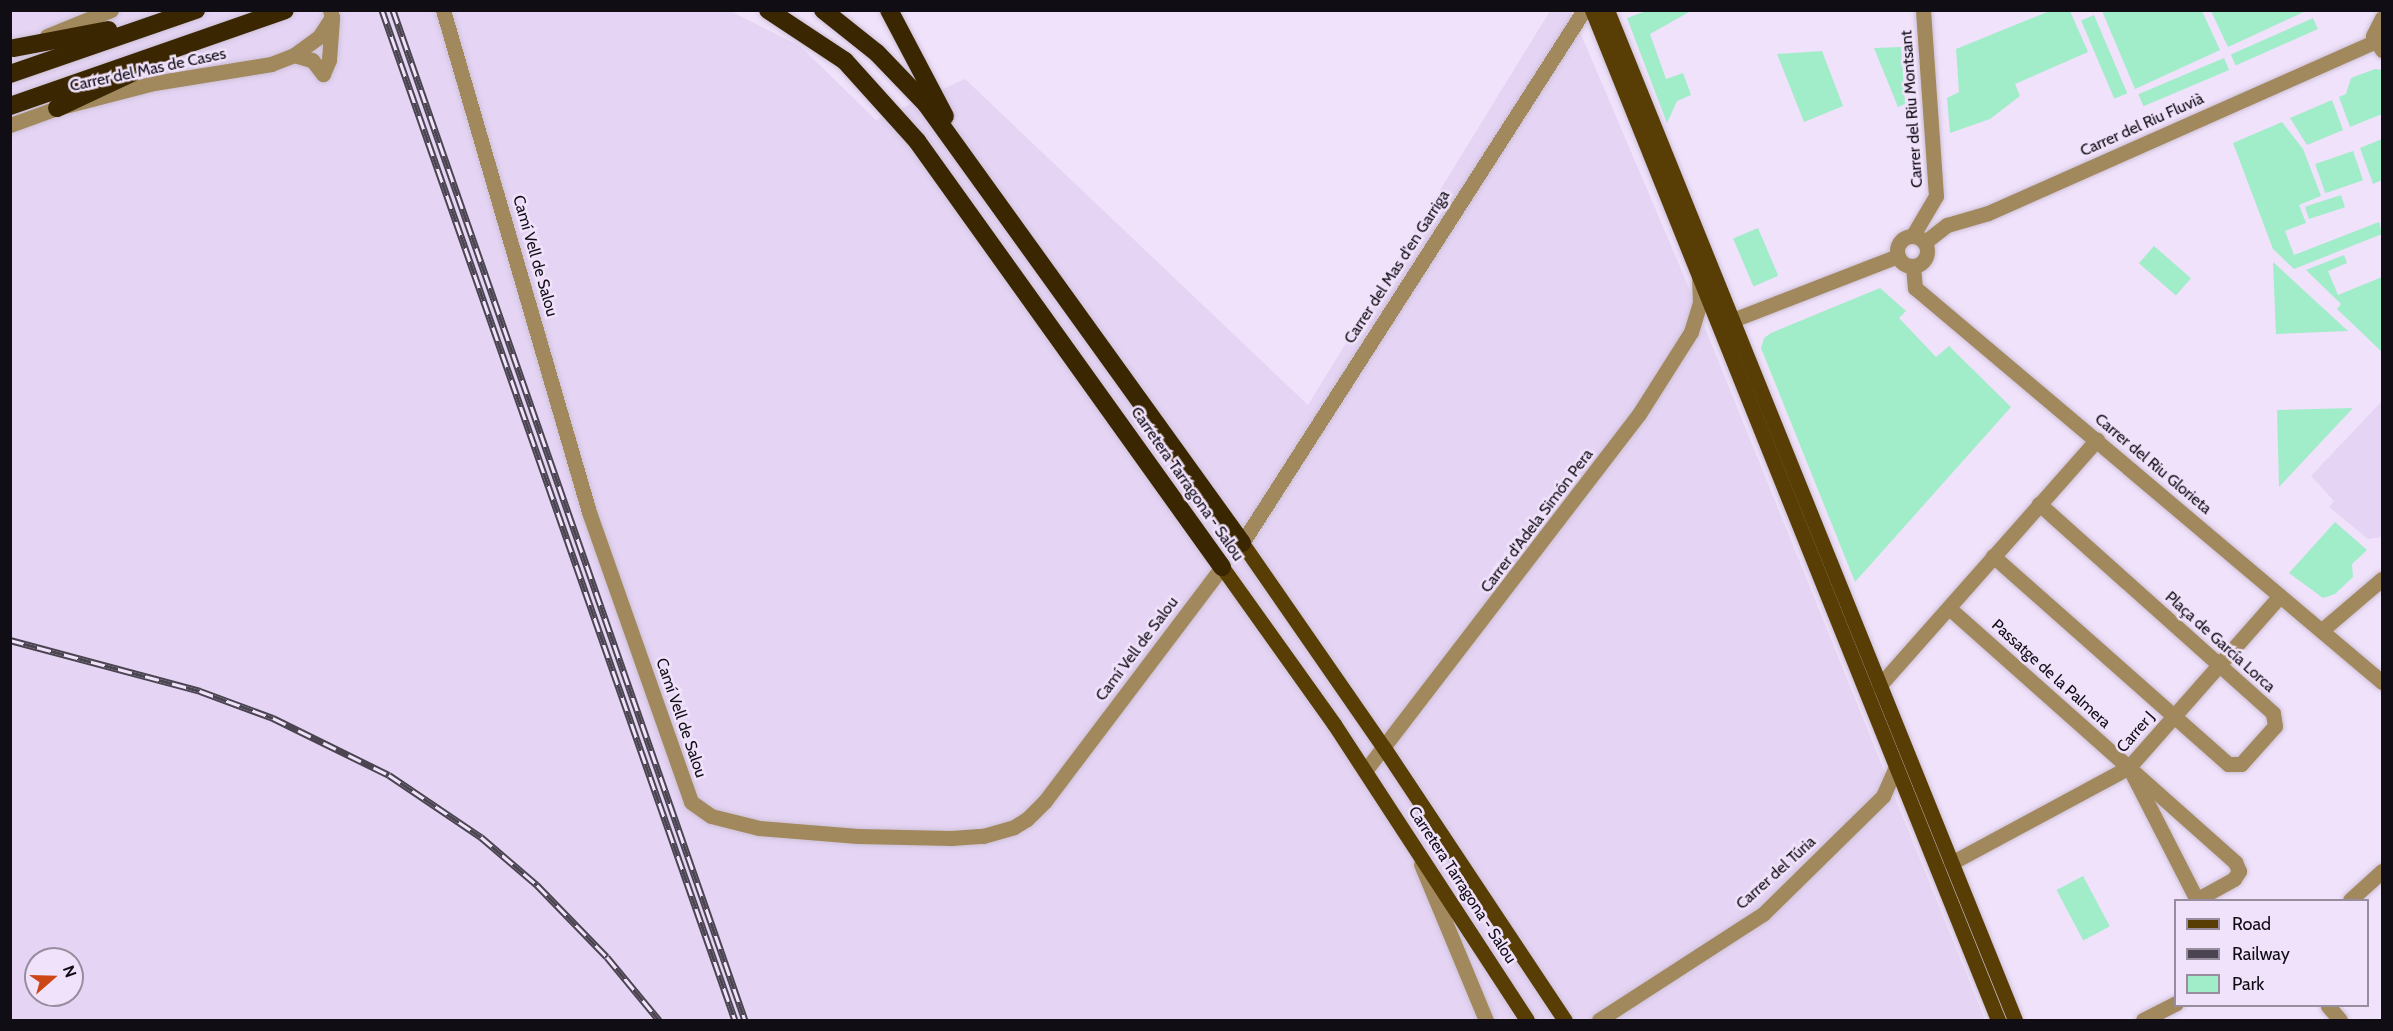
<!DOCTYPE html>
<meta charset="utf-8">
<style>
body{margin:0}
#map{position:relative;width:2393px;height:1031px;overflow:hidden;background:#f0e2fb;font-family:Cabin,sans-serif}
div>[style]{position:absolute}
.built>*{inset:0;background:#e5d4f4}
.green>*{inset:0;background:#a1ecc9;transform-origin:0 0}
.roads{filter:drop-shadow(0 0 2px #ccc0d6) drop-shadow(0 0 2px #ccc0d6)}
.minor>*{height:15px;margin:-7.5px;padding:0 7.5px;transform-origin:7.5px;border-radius:7.5px;background:#a2885d}
.minor>.ring{margin:-7.5px;padding:0;box-sizing:content-box;background:none;border:15px solid #a2885d;border-radius:50%}
.major>*{height:15px;margin:-7.5px;padding:0 7.5px;transform-origin:7.5px;border-radius:7.5px;background:#583d05}
.highway>*{height:18px;margin:-9px;padding:0 9px;transform-origin:9px;border-radius:9px;background:#3a2600}
.rail>*{height:7px;margin-top:-3.5px;transform-origin:0;background:repeating-linear-gradient(90deg,#f0e2fb 0 14px,#4b4551 0 28px);box-sizing:border-box;border-block:2px solid #4b4551}
span{translate:-50% -50%;white-space:nowrap;text-align:center;line-height:1.15;-webkit-text-stroke:5px #f0e2fb;paint-order:stroke}
.street-label{font-size:16px;color:#110d15}
.frame{position:absolute;inset:0;border:12px solid #110d15;pointer-events:none}
.legend{position:absolute;left:2174px;top:899px;width:195px;height:108px;box-sizing:border-box;background:#f0e2fb;border:2px solid #978d9f;margin:0;padding:8px 10px;list-style:none;font-size:18px;color:#110d15}
.legend li{display:flex;align-items:center;gap:12px;height:30px}
.legend b{width:30px;border:2px solid #978d9f}
.north{position:absolute;left:24px;top:947px;width:60px;height:60px;box-sizing:border-box;background:#f0e2fb;border:2px solid #978d9f;border-radius:50%;rotate:70deg;font-size:16px;font-weight:700;line-height:24px;text-align:center;color:#110d15}
.north::after{content:'';display:block;margin:auto;width:21px;height:27px;background:#cd4615;clip-path:polygon(50% 0,100% 100%,50% 72%,0 100%)}
</style>
<div id="map">
<div class="built">
<i style="clip-path:polygon(evenodd,10px 11px,730px 11px,800px 46px,876px 120px,965px 79px,1308px 405px,1550px 11px,1571px 11px,1684px 276px,1985px 1020px,11px 1020px,10px 11px,36px 959px,72px 959px,72px 995px,36px 995px,36px 959px)"></i>
<i style="clip-path:polygon(2382px 401px,2382px 537px,2368px 539px,2329px 507px,2334px 501px,2311px 476px)"></i>
</div>
<div class="green">
<i style="clip-path:polygon(2052px 10px,2070px 11px,2088px 52px,2015px 84px,2020px 96px,1990px 119px,1950px 133px,1947px 98px,1959px 92px,1956px 49px)"></i>
<i style="clip-path:polygon(1646px 11px,1691px 11px,1650px 34px,1666px 79px,1683px 73px,1691px 95px,1677px 101px,1667px 123px,1627px 18px)"></i>
<i style="clip-path:polygon(2102px 11px,2202px 11px,2220px 50px,2135px 89px)"></i>
<i style="clip-path:polygon(2211px 11px,2306px 11px,2228px 47px)"></i>
<i style="left:2094px;top:15px;width:85px;height:14px;rotate:67deg"></i>
<i style="left:2313px;top:18px;width:12px;height:90px;rotate:66deg"></i>
<i style="clip-path:polygon(1901px 47px,1905px 104px,1898px 107px,1874px 48px)"></i>
<i style="clip-path:polygon(1822px 51px,1843px 106px,1804px 122px,1777px 54px)"></i>
<i style="left:2224px;top:58px;width:13px;height:93px;rotate:67deg"></i>
<i style="clip-path:polygon(2375px 69px,2382px 70px,2382px 114px,2350px 127px,2339px 97px,2346px 94px,2351px 78px)"></i>
<i style="clip-path:polygon(2332px 100px,2343px 130px,2307px 145px,2290px 118px)"></i>
<i style="clip-path:polygon(2282px 122px,2303px 149px,2321px 196px,2299px 205px,2306px 223px,2285px 231px,2294px 255px,2379px 222px,2382px 234px,2294px 269px,2273px 249px,2233px 143px)"></i>
<i style="clip-path:polygon(2382px 139px,2382px 180px,2373px 184px,2360px 148px)"></i>
<i style="left:2353px;top:151px;width:31px;height:40px;rotate:71deg"></i>
<i style="left:2341px;top:195px;width:13px;height:38px;rotate:72deg"></i>
<i style="left:1758px;top:228px;width:52px;height:27px;rotate:67deg"></i>
<i style="left:2154px;top:246px;width:49px;height:23px;rotate:41deg"></i>
<i style="clip-path:polygon(2344px 255px,2347px 263px,2328px 271px,2338px 295px,2382px 277px,2382px 352px,2337px 309px,2341px 304px,2306px 270px)"></i>
<i style="clip-path:polygon(2273px 262px,2348px 331px,2276px 334px)"></i>
<i style="clip-path:polygon(1880px 288px,1906px 311px,1899px 318px,1936px 357px,1949px 346px,2011px 407px,1855px 582px,1761px 348px,1764px 338px,1771px 333px)"></i>
<i style="clip-path:polygon(2353px 408px,2279px 487px,2277px 410px)"></i>
<i style="clip-path:polygon(2335px 522px,2367px 550px,2352px 564px,2353px 577px,2335px 594px,2323px 598px,2289px 573px)"></i>
<i style="left:2083px;top:876px;width:57px;height:30px;rotate:62deg"></i>
</div>
<div class="roads">
<div class="minor">
<i style="left:443px;top:10px;width:523px;rotate:73.78deg"></i>
<i style="left:589px;top:512px;width:307px;rotate:70.6deg"></i>
<i style="left:691px;top:802px;width:24px;rotate:35deg"></i>
<i style="left:711px;top:816px;width:49px;rotate:14deg"></i>
<i style="left:759px;top:828px;width:99px;rotate:4.6deg"></i>
<i style="left:858px;top:836px;width:93px;rotate:1.2deg"></i>
<i style="left:951px;top:838px;width:32px;rotate:-4deg"></i>
<i style="left:983px;top:836px;width:32px;rotate:-16deg"></i>
<i style="left:1014px;top:827px;width:15px;rotate:-32deg"></i>
<i style="left:1027px;top:819px;width:25px;rotate:-45deg"></i>
<i style="left:1045px;top:801px;width:293px;rotate:-52.9deg"></i>
<i style="left:2382px;top:18px;width:20px;rotate:117deg"></i>
<i style="left:2373px;top:36px;width:17px;rotate:57deg"></i>
<i style="left:47px;top:36px;width:69px;rotate:-22.1deg"></i>
<i style="left:294px;top:55px;width:19px;rotate:16deg"></i>
<i style="left:312px;top:60px;width:18px;rotate:52deg"></i>
<i style="left:323px;top:74px;width:15px;rotate:-67deg"></i>
<i style="left:329px;top:60px;width:41px;rotate:-85.8deg"></i>
<i style="left:10px;top:125px;width:50px;rotate:-19.9deg"></i>
<i style="left:57px;top:108px;width:100px;rotate:-14.5deg"></i>
<i style="left:154px;top:83px;width:119px;rotate:-9.2deg"></i>
<i style="left:271px;top:64px;width:25px;rotate:-21deg"></i>
<i style="left:294px;top:55px;width:31px;rotate:-36deg"></i>
<i style="left:319px;top:37px;width:24px;rotate:-57deg"></i>
<i style="left:332px;top:17px;width:7px;rotate:-106deg"></i>
<i style="left:1913px;top:235px;width:45px;rotate:-59.5deg"></i>
<i style="left:1936px;top:196px;width:186px;rotate:-94deg"></i>
<i class="ring" style="left:1897px;top:236px;width:15px;height:15px"></i>
<i style="left:1925px;top:242px;width:28px;rotate:-38deg"></i>
<i style="left:1947px;top:225px;width:43px;rotate:-16.3deg"></i>
<i style="left:1988px;top:213px;width:422px;rotate:-23.9deg"></i>
<i style="left:1913px;top:266px;width:22px;rotate:85deg"></i>
<i style="left:1915px;top:288px;width:6px;rotate:39deg"></i>
<i style="left:1920px;top:292px;width:605px;rotate:40.17deg"></i>
<i style="left:1730px;top:321px;width:180px;rotate:-21.2deg"></i>
<i style="left:1242px;top:543px;width:633px;rotate:-57.31deg"></i>
<i style="left:1993px;top:556px;width:314px;rotate:41.5deg"></i>
<i style="left:2228px;top:764px;width:13px"></i>
<i style="left:2241px;top:764px;width:51px;rotate:-48.2deg"></i>
<i style="left:2275px;top:726px;width:13px;rotate:-99deg"></i>
<i style="left:2273px;top:713px;width:314px;rotate:-138.2deg"></i>
<i style="left:1949px;top:608px;width:383px;rotate:41.6deg"></i>
<i style="left:2235px;top:862px;width:10px;rotate:66deg"></i>
<i style="left:2239px;top:871px;width:9px;rotate:122deg"></i>
<i style="left:2234px;top:879px;width:43px;rotate:151.1deg"></i>
<i style="left:2322px;top:630px;width:79px;rotate:-40.4deg"></i>
<i style="left:1879px;top:686px;width:329px;rotate:-48.5deg"></i>
<i style="left:1365px;top:771px;width:450px;rotate:-52.5deg"></i>
<i style="left:1639px;top:414px;width:97px;rotate:-57.6deg"></i>
<i style="left:1691px;top:332px;width:30px;rotate:-73deg"></i>
<i style="left:1700px;top:303px;width:25px;rotate:-92deg"></i>
<i style="left:2133px;top:775px;width:140px;rotate:62.9deg"></i>
<i style="left:1951px;top:863px;width:202px;rotate:-28.3deg"></i>
<i style="left:2129px;top:767px;width:228px;rotate:-48.6deg"></i>
<i style="left:1421px;top:864px;width:169px;rotate:67.4deg"></i>
<i style="left:2350px;top:900px;width:43px;rotate:-42.2deg"></i>
<i style="left:2328px;top:1006px;width:18px;rotate:49deg"></i>
<i style="left:1599px;top:1020px;width:195px;rotate:-32.9deg"></i>
<i style="left:1763px;top:914px;width:168px;rotate:-44.5deg"></i>
<i style="left:1883px;top:796px;width:30px;rotate:-66deg"></i>
<i style="left:2143px;top:1020px;width:37px;rotate:-27deg"></i>
</div>
<div class="major">
<i style="left:1592px;top:10px;width:1089px;rotate:68.1deg"></i>
<i style="left:1607px;top:10px;width:1089px;rotate:68deg"></i>
<i style="left:1242px;top:543px;width:249px;rotate:55.3deg"></i>
<i style="left:1384px;top:748px;width:327px;rotate:56.4deg"></i>
<i style="left:1222px;top:567px;width:193px;rotate:54.5deg"></i>
<i style="left:1334px;top:724px;width:353px;rotate:56.9deg"></i>
</div>
<div class="highway">
<i style="left:768px;top:10px;width:92px;rotate:33.5deg"></i>
<i style="left:845px;top:61px;width:108px;rotate:48deg"></i>
<i style="left:917px;top:141px;width:524px;rotate:54.4deg"></i>
<i style="left:823px;top:10px;width:69px;rotate:38.5deg"></i>
<i style="left:877px;top:53px;width:71px;rotate:46.1deg"></i>
<i style="left:926px;top:104px;width:541px;rotate:54.25deg"></i>
<i style="left:889px;top:10px;width:120px;rotate:62.2deg"></i>
<i style="left:14px;top:48px;width:96px;rotate:-10.8deg"></i>
<i style="left:10px;top:74px;width:197px;rotate:-19deg"></i>
<i style="left:10px;top:106px;width:291px;rotate:-19.2deg"></i>
<i style="left:57px;top:108px;width:83px;rotate:-25deg"></i>
</div>
</div>
<div class="rail">
<i style="left:382px;top:10px;width:1070px;rotate:70.74deg"></i>
<i style="left:393px;top:10px;width:1070px;rotate:70.79deg"></i>
<i style="left:10px;top:640px;width:197px;rotate:15deg"></i>
<i style="left:200px;top:691px;width:78px;rotate:20.3deg"></i>
<i style="left:273px;top:718px;width:129px;rotate:26.2deg"></i>
<i style="left:389px;top:775px;width:111px;rotate:34deg"></i>
<i style="left:481px;top:837px;width:74px;rotate:40.6deg"></i>
<i style="left:537px;top:885px;width:100px;rotate:45.8deg"></i>
<i style="left:607px;top:957px;width:82px;rotate:50.5deg"></i>
</div>
<div class="street-label">
<span style="left:148px;top:70px;rotate:-12deg">Carrer del Mas de Cases</span>
<span style="left:1912px;top:109px;rotate:-94deg">Carrer del Riu Montsant</span>
<span style="left:2142px;top:125px;rotate:-24deg">Carrer del Riu Fluvià</span>
<span style="left:535px;top:256px;rotate:74deg">Camí Vell de Salou</span>
<span style="left:1397px;top:267px;rotate:-57deg">Carrer del Mas d'en Garriga</span>
<span style="left:2153px;top:464px;rotate:40deg">Carrer del Riu Glorieta</span>
<span style="left:1187px;top:484px;rotate:55deg">Carretera Tarragona - Salou</span>
<span style="left:1537px;top:521px;rotate:-53deg">Carrer d'Adela Simón Pera</span>
<span style="left:2220px;top:642px;rotate:42deg">Plaça de García Lorca</span>
<span style="left:1137px;top:649px;rotate:-53deg">Camí Vell de Salou</span>
<span style="left:2051px;top:674px;rotate:42deg">Passatge de la Palmera</span>
<span style="left:681px;top:718px;rotate:71deg">Camí Vell de Salou</span>
<span style="left:2136px;top:732px;rotate:-49deg">Carrer J</span>
<span style="left:1776px;top:873px;rotate:-42deg">Carrer del Túria</span>
<span style="left:1462px;top:885px;rotate:57deg">Carretera Tarragona - Salou</span>
</div>
<div class="frame"></div>
<ul class="legend">
<li><b style="height:8px;background:#583d05"></b>Road</li>
<li><b style="height:8px;background:#4b4551"></b>Railway</li>
<li><b style="height:16px;background:#a1ecc9"></b>Park</li>
</ul>
<div class="north">N</div>
</div>
